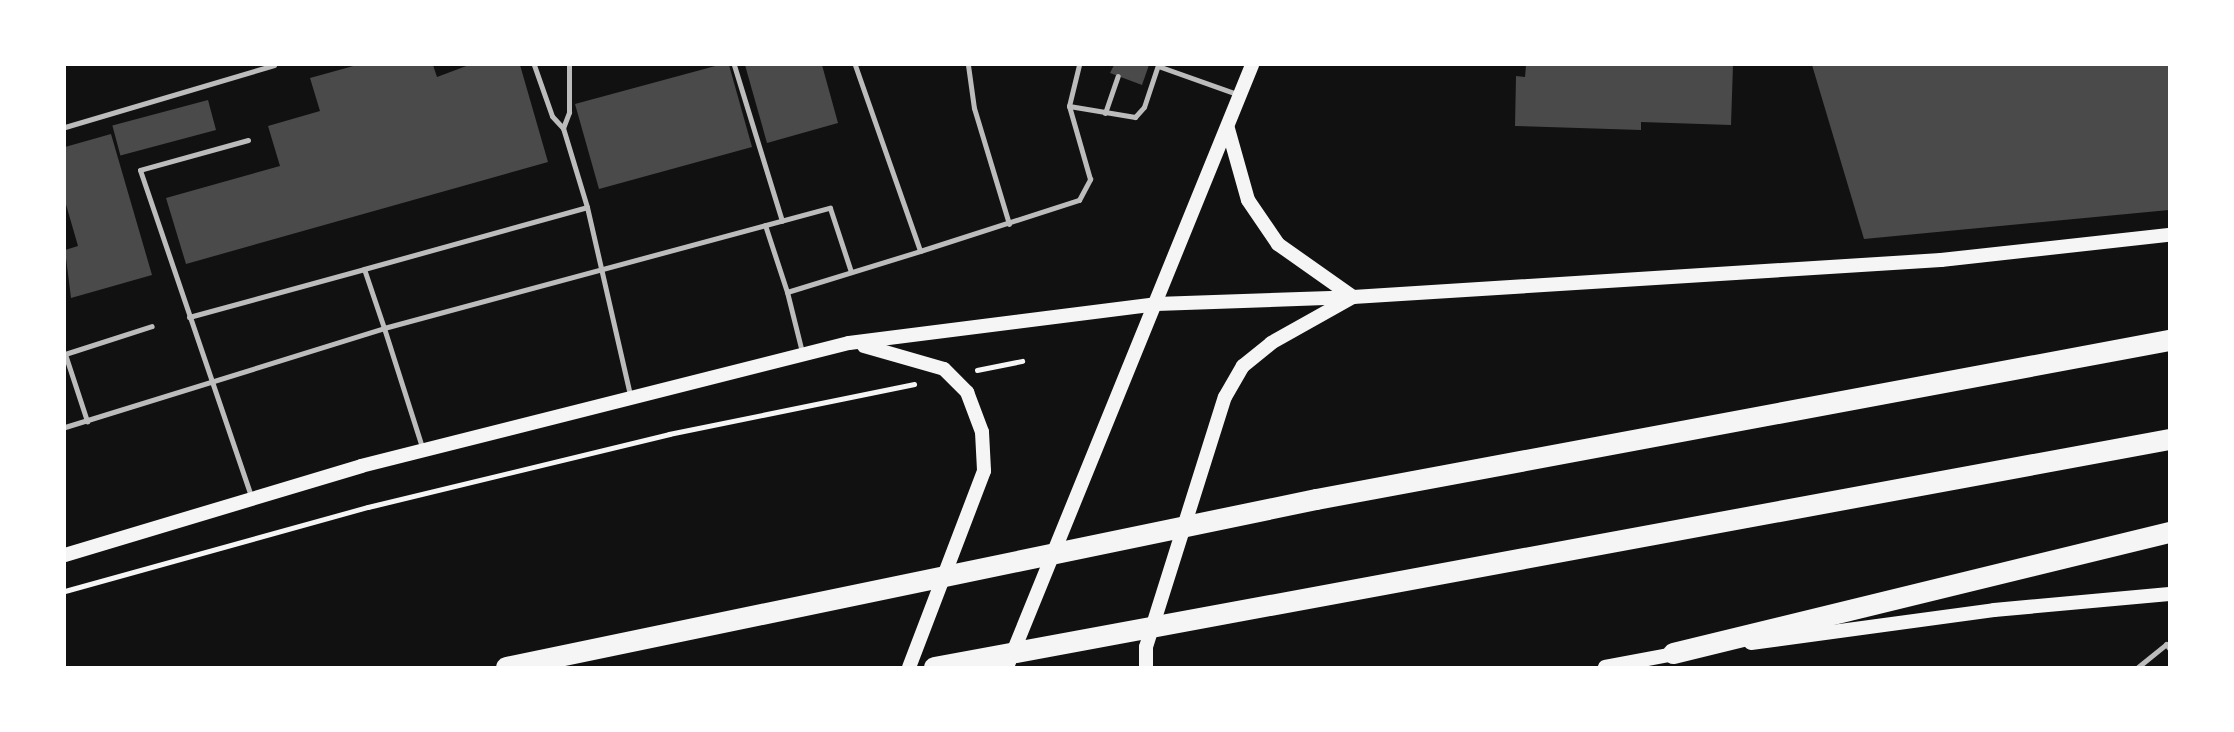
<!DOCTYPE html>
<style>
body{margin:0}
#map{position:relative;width:2234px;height:732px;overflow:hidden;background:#111;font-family:Barlow,sans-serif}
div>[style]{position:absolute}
.building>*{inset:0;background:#4a4a4a;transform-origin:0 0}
.path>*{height:4.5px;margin:-2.25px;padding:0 2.25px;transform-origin:2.25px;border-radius:2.25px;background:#f5f5f5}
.service>*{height:5px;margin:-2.5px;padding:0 2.5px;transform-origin:2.5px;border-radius:2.5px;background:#bcbcbc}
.secondary>*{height:14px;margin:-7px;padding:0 7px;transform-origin:7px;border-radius:7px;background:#f5f5f5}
.motorway>*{height:21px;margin:-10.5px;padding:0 10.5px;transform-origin:10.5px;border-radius:10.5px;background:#f5f5f5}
span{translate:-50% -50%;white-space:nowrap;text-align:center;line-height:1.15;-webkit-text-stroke:7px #fff;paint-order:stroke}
.frame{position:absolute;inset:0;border:66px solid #fff;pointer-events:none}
</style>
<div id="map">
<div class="building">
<i style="clip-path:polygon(357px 65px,433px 65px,437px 77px,469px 65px,520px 65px,548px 162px,186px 264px,166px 198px,280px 166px,268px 126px,320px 111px,310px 78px)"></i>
<i style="clip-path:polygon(719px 65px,729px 65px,752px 147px,599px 189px,575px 104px)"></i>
<i style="clip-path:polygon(745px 65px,822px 65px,838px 123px,767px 143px)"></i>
<i style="clip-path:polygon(1114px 65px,1149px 65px,1142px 85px,1110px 73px)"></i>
<i style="clip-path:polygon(1526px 65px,1733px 65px,1731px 125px,1641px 122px,1641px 130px,1515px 126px,1516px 76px,1525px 77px)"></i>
<i style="clip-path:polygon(1812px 65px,2169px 65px,2169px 210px,1864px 239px)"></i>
<i style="left:208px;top:100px;width:31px;height:99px;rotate:75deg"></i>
<i style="clip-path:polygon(111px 134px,152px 275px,71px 298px,65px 250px,78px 246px,65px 201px,65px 147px)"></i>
</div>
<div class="path">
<i style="left:977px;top:370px;width:46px;rotate:-11.3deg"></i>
<i style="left:65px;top:591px;width:314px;rotate:-15.5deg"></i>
<i style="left:368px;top:507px;width:310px;rotate:-13.6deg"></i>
<i style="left:669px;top:434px;width:250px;rotate:-11.5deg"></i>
</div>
<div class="service">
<i style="left:734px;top:65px;width:163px;rotate:72.9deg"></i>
<i style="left:855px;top:65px;width:197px;rotate:70.7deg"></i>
<i style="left:920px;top:251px;width:167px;rotate:-17.8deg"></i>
<i style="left:1079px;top:200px;width:24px;rotate:-62deg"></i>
<i style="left:1090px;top:179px;width:76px;rotate:-106deg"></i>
<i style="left:1069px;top:106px;width:67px;rotate:9.5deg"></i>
<i style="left:1135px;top:117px;width:13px;rotate:-48deg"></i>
<i style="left:1144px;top:107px;width:44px;rotate:-71.6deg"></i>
<i style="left:968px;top:65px;width:43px;rotate:82.1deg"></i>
<i style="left:974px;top:108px;width:121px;rotate:73.2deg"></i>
<i style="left:1158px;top:66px;width:84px;rotate:19.5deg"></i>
<i style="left:1069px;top:106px;width:42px;rotate:-76.3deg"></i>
<i style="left:1105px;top:113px;width:39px;rotate:-71deg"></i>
<i style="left:65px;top:127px;width:218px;rotate:-16.5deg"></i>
<i style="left:563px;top:128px;width:17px;rotate:-69deg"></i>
<i style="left:569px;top:112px;width:47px;rotate:-90deg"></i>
<i style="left:248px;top:140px;width:112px;rotate:164.5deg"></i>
<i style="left:140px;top:170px;width:344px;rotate:71.2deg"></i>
<i style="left:587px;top:207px;width:193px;rotate:77.1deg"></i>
<i style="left:765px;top:225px;width:71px;rotate:71.8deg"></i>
<i style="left:189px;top:317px;width:181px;rotate:-15.3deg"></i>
<i style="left:802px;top:352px;width:62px;rotate:-104deg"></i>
<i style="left:787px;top:292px;width:139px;rotate:-17.1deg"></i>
<i style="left:65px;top:354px;width:91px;rotate:-17.8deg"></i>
<i style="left:65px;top:354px;width:71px;rotate:71.8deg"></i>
<i style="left:65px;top:427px;width:334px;rotate:-17.2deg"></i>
<i style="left:384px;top:328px;width:62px;rotate:-108.7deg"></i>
<i style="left:364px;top:269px;width:231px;rotate:-15.5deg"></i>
<i style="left:587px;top:207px;width:83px;rotate:-106.9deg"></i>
<i style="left:563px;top:128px;width:16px;rotate:-133deg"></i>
<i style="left:552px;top:116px;width:54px;rotate:-109.4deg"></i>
<i style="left:422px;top:447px;width:125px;rotate:-107.7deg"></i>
<i style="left:384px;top:328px;width:462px;rotate:-15.1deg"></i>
<i style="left:830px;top:208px;width:67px;rotate:71.8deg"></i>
<i style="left:2138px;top:667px;width:36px;rotate:-39deg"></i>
<i style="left:2166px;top:644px;width:5px;rotate:53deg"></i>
</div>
<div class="secondary">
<i style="left:864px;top:346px;width:83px;rotate:16deg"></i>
<i style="left:944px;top:369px;width:33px;rotate:45deg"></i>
<i style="left:967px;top:392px;width:43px;rotate:69.4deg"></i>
<i style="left:982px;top:432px;width:39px;rotate:87deg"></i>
<i style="left:984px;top:471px;width:210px;rotate:110.9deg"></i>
<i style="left:65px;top:555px;width:309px;rotate:-16.7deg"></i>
<i style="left:361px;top:466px;width:503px;rotate:-14.15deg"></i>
<i style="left:849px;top:343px;width:309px;rotate:-7.2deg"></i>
<i style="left:1156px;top:304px;width:197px;rotate:-2deg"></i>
<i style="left:1353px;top:297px;width:589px;rotate:-3.6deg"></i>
<i style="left:1941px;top:260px;width:229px;rotate:-6.3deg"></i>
<i style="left:1751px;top:643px;width:245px;rotate:-7.7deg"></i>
<i style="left:1994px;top:610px;width:176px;rotate:-5.2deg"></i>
<i style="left:1007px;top:667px;width:650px;rotate:-67.85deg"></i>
<i style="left:1146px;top:667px;width:20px;rotate:-90deg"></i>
<i style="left:1146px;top:647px;width:262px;rotate:-72.5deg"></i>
<i style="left:1225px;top:397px;width:36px;rotate:-60deg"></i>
<i style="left:1243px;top:366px;width:36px;rotate:-39deg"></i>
<i style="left:1271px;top:343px;width:94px;rotate:-29.3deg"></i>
<i style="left:1353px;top:297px;width:92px;rotate:-144.8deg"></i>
<i style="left:1278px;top:244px;width:53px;rotate:-124.3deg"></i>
<i style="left:1248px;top:200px;width:74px;rotate:-105.7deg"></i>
<i style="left:1605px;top:667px;width:75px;rotate:-10.7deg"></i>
</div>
<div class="motorway">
<i style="left:1673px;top:653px;width:511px;rotate:-13.71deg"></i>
<i style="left:506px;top:667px;width:827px;rotate:-11.72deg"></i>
<i style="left:1316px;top:499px;width:868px;rotate:-10.56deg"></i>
<i style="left:934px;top:667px;width:1256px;rotate:-10.46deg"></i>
</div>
<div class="frame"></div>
</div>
